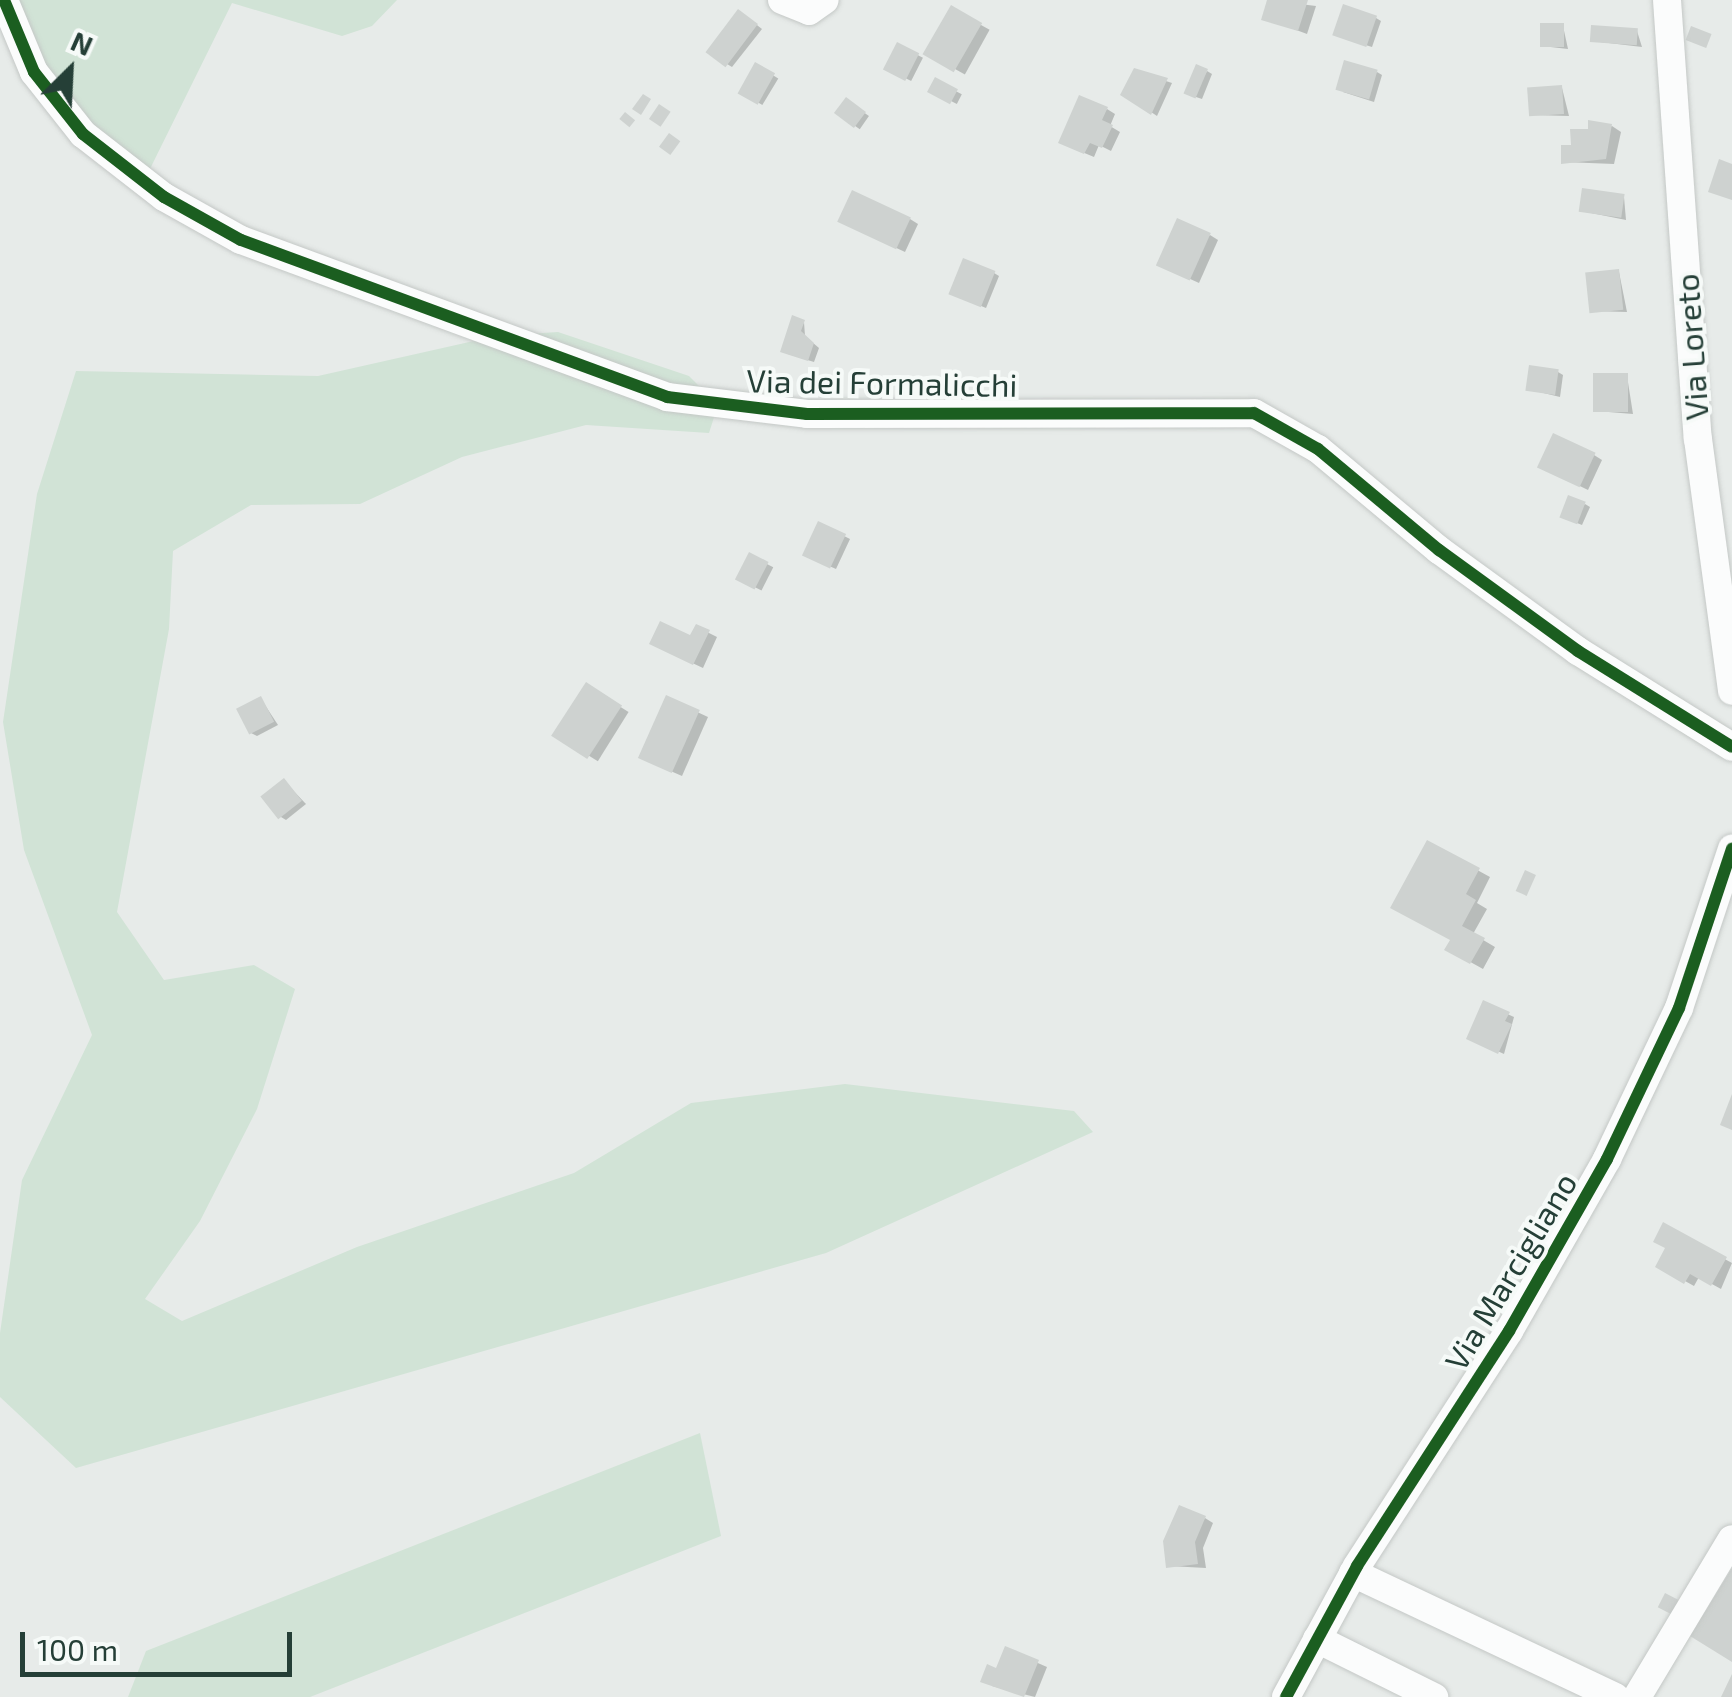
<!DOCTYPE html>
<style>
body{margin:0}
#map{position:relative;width:1732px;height:1697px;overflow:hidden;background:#e7ebe9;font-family:"Exo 2",sans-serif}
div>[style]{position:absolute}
.green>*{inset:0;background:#d1e3d6}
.shadow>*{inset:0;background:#0003;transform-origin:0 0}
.building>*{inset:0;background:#ced2d0;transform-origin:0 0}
.roads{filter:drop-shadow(0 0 2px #c4c8c6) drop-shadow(0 0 2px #c4c8c6)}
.minor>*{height:28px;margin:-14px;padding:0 14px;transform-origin:14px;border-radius:14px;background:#fbfcfc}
.cycleway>*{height:12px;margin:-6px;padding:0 6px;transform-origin:6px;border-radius:6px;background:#1b5e20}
span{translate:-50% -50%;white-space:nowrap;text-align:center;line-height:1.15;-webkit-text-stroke:8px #f6faf8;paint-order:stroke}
.street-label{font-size:32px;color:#253f37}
.north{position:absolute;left:20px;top:20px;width:100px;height:100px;-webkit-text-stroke:8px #f6faf8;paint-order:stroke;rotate:24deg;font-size:28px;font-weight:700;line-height:40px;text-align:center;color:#253f37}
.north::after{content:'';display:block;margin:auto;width:35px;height:45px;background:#253f37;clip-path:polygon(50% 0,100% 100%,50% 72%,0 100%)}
.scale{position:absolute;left:20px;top:1632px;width:272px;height:45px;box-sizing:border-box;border:5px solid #253f37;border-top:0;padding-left:12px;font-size:30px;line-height:35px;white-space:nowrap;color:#253f37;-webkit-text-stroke:8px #f6faf8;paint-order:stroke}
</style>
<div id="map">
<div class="green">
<i style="clip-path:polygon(4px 0,397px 0,372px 26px,342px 36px,232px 3px,143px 183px,83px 134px)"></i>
<i style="clip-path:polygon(558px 332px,689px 376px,718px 405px,709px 433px,586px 425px,462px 457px,360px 504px,251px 505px,173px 551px,169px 629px,117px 912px,164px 980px,254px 965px,295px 989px,257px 1109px,200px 1221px,145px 1299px,182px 1321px,357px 1247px,574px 1173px,691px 1103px,845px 1084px,1074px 1111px,1093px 1132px,826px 1253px,76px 1468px,0 1397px,0 1333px,22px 1180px,92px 1035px,24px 850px,3px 722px,37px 494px,76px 371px,318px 376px,496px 336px)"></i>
<i style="clip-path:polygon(700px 1433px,721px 1536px,310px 1697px,128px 1697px,146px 1651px)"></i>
</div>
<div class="shadow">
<i style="clip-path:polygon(1269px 0,1316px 6px,1307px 34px,1264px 18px)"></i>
<i style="left:952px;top:9px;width:43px;height:51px;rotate:29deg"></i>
<i style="clip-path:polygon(744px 15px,762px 29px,732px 67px,727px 64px)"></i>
<i style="clip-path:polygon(1376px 18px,1381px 21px,1372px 47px,1340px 37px)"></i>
<i style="clip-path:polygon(1563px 26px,1568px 49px,1542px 46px)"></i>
<i style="clip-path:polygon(1637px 31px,1642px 47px,1592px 41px)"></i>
<i style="left:898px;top:45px;width:28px;height:26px;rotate:27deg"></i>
<i style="left:756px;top:65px;width:26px;height:31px;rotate:31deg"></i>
<i style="clip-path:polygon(1135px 71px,1172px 83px,1157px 116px,1124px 94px)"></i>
<i style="clip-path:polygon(1207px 71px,1212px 74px,1202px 99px,1193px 96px)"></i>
<i style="clip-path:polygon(1377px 72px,1382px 75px,1374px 102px,1343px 92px)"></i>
<i style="left:936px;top:81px;width:29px;height:11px;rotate:27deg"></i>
<i style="clip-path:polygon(1562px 88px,1569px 116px,1532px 115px)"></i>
<i style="left:846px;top:100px;width:28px;height:16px;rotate:35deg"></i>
<i style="clip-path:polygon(1107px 109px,1115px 114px,1110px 126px,1120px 132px,1111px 151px,1099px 145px,1094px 157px,1070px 147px)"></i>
<i style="clip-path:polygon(1612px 126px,1621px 132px,1614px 164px,1564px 162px,1573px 147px)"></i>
<i style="clip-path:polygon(1624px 197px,1626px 220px,1581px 211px)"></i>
<i style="clip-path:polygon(910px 219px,918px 224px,905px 252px,849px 226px)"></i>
<i style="clip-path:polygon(1210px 235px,1218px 240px,1199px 283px,1168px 269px)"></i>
<i style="clip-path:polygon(1619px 272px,1627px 312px,1591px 311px)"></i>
<i style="clip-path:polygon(994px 273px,999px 276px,986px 308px,957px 296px)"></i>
<i style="clip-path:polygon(804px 322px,805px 336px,819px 348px,814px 362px,788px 354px)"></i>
<i style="clip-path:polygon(1558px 372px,1563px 375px,1560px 397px,1527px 389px)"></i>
<i style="clip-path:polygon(1627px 376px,1633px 414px,1596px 411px)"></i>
<i style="clip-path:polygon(1594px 455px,1602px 460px,1588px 490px,1549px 471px)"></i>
<i style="clip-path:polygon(1585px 504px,1590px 507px,1582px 525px,1567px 519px)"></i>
<i style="clip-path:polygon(844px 536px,850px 539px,836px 569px,811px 558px)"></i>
<i style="left:751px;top:556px;width:25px;height:26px;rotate:27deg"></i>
<i style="clip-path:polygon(697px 627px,717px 637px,703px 668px,660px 648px,691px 639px)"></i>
<i style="left:587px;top:686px;width:49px;height:58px;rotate:32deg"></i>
<i style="clip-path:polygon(667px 698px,708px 717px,682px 776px,650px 762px)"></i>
<i style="clip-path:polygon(261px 699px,278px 725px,257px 736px,251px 733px)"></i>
<i style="clip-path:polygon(284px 781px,306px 804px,286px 820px,281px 817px)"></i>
<i style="clip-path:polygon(1428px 843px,1490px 877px,1477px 903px,1487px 909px,1473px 934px,1495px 947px,1483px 969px,1447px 949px,1453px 940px)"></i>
<i style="clip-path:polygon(1485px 1004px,1514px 1017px,1504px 1054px,1469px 1038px)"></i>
<i style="clip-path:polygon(1664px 1226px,1732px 1263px,1721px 1289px,1699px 1277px,1694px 1286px,1658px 1266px,1668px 1248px)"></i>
<i style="clip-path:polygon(1205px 1518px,1213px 1523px,1203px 1548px,1206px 1568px,1169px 1566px)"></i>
<i style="clip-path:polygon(1006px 1649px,1047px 1667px,1035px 1697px,992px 1686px)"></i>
</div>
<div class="building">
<i style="clip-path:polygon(1267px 0,1308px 0,1298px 31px,1261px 20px)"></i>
<i style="left:1343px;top:4px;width:36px;height:33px;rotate:19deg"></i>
<i style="left:951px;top:5px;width:36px;height:57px;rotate:30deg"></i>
<i style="left:738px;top:9px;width:25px;height:54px;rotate:37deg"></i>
<i style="left:1540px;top:23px;width:24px;height:24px"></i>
<i style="left:1591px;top:25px;width:47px;height:17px;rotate:4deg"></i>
<i style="left:1691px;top:26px;width:22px;height:15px;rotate:21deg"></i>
<i style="left:897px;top:42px;width:25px;height:31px;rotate:27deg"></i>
<i style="left:1344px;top:60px;width:35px;height:31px;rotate:16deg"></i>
<i style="left:755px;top:62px;width:23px;height:36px;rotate:29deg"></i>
<i style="left:1196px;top:64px;width:13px;height:32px;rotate:23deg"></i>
<i style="clip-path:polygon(1134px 68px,1168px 78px,1151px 115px,1120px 95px)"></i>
<i style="left:935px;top:77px;width:26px;height:17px;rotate:28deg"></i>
<i style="left:1562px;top:85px;width:29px;height:35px;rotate:86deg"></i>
<i style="clip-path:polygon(643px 94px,651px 99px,641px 115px,632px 109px)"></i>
<i style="clip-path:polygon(1079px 95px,1108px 107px,1102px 120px,1113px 125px,1102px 148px,1090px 143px,1084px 154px,1058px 143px)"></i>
<i style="left:846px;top:97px;width:25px;height:20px;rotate:37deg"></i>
<i style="left:659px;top:104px;width:14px;height:18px;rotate:34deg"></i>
<i style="left:625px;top:112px;width:13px;height:9px;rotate:39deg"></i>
<i style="clip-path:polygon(1588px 120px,1612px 124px,1606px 159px,1561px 164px,1561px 145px,1571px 145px,1570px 129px,1588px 129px)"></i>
<i style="left:669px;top:133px;width:14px;height:17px;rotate:36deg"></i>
<i style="clip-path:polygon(1719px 159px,1732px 164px,1732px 200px,1708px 192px)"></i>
<i style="left:1582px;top:188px;width:43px;height:24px;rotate:8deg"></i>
<i style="left:852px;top:190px;width:65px;height:35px;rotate:25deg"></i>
<i style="left:1177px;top:218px;width:37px;height:52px;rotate:24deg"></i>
<i style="left:963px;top:258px;width:35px;height:39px;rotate:22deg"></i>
<i style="left:1619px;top:269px;width:41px;height:34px;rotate:84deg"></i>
<i style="clip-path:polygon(792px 315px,805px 320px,801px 331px,814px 343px,808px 361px,780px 352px)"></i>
<i style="left:1529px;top:365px;width:30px;height:26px;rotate:8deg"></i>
<i style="left:1628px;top:373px;width:39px;height:35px;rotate:90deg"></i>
<i style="left:1553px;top:433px;width:47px;height:38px;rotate:25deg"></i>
<i style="left:1568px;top:495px;width:19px;height:24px;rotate:21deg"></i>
<i style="left:818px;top:521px;width:31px;height:38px;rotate:25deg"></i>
<i style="left:749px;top:552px;width:22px;height:31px;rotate:27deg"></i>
<i style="clip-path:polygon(660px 621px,690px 635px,696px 624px,710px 630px,693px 665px,649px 644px)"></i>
<i style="left:586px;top:682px;width:43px;height:64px;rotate:33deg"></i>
<i style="left:666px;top:695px;width:37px;height:69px;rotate:24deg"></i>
<i style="left:261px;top:696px;width:29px;height:28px;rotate:63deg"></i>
<i style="left:284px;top:778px;width:29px;height:30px;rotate:52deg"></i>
<i style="clip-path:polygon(1427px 840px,1480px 868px,1466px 894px,1476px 900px,1462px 926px,1485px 938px,1470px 964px,1444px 950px,1450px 940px,1390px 908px)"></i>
<i style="left:1525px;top:870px;width:12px;height:23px;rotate:24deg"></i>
<i style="clip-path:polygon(1483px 1000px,1510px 1012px,1505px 1021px,1512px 1024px,1498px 1054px,1466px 1039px)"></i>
<i style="clip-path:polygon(1732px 1094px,1732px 1130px,1720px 1125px)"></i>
<i style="clip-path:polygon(1663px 1222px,1727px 1257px,1711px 1286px,1690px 1274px,1684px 1284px,1655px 1267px,1665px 1248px,1653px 1242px)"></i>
<i style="clip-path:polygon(1179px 1505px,1206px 1516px,1195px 1542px,1198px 1564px,1166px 1568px,1163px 1541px)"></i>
<i style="clip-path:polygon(1732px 1568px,1732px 1662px,1690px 1636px)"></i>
<i style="left:1665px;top:1593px;width:18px;height:16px;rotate:27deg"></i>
<i style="clip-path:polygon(1005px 1646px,1039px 1660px,1024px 1697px,980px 1682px,987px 1664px,996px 1668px)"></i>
<i style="clip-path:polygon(1732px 1674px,1732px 1697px,1721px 1697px)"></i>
</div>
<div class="roads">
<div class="minor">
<i style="left:4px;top:0;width:78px;rotate:67.4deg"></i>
<i style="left:34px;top:72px;width:79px;rotate:51.7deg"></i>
<i style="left:83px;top:134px;width:103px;rotate:37.9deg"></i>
<i style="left:164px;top:197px;width:88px;rotate:29.2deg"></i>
<i style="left:241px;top:240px;width:454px;rotate:20.2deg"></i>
<i style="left:667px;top:397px;width:141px;rotate:6.9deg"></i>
<i style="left:807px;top:414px;width:447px;rotate:-0.1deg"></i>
<i style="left:1254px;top:413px;width:73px;rotate:29.4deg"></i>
<i style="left:1318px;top:449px;width:158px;rotate:39.9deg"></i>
<i style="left:1439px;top:550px;width:172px;rotate:36deg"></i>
<i style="left:1578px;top:651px;width:181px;rotate:31.9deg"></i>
<i style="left:782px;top:0;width:29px;rotate:22deg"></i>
<i style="left:809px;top:11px;width:19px;rotate:-35deg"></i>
<i style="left:1667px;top:0;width:440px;rotate:86deg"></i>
<i style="left:1698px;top:439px;width:254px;rotate:82.3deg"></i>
<i style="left:1353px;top:1573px;width:290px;rotate:25.3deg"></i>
<i style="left:1317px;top:1639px;width:131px;rotate:26.4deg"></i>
<i style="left:1286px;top:1697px;width:149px;rotate:-61.5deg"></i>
<i style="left:1357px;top:1566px;width:280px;rotate:-57.1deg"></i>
<i style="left:1509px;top:1331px;width:198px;rotate:-60.3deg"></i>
<i style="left:1607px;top:1159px;width:167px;rotate:-64.5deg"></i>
<i style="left:1679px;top:1008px;width:168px;rotate:-71.6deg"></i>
<i style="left:1637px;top:1697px;width:184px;rotate:-59deg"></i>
</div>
</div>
<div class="cycleway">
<i style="left:4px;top:0;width:78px;rotate:67.4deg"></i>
<i style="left:34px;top:72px;width:79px;rotate:51.7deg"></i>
<i style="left:83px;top:134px;width:103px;rotate:37.9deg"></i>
<i style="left:164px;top:197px;width:88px;rotate:29.2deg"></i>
<i style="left:241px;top:240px;width:454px;rotate:20.2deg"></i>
<i style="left:667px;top:397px;width:141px;rotate:6.9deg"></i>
<i style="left:807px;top:414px;width:447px;rotate:-0.1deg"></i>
<i style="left:1254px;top:413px;width:73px;rotate:29.4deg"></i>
<i style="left:1318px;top:449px;width:158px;rotate:39.9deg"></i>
<i style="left:1439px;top:550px;width:172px;rotate:36deg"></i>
<i style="left:1578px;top:651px;width:181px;rotate:31.9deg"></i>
<i style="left:1286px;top:1697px;width:149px;rotate:-61.5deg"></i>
<i style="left:1357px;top:1566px;width:280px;rotate:-57.1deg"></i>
<i style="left:1509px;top:1331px;width:198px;rotate:-60.3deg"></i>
<i style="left:1607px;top:1159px;width:167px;rotate:-64.5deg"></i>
<i style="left:1679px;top:1008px;width:168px;rotate:-71.6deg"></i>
</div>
<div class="street-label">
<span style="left:1691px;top:347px;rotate:-94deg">Via Loreto</span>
<span style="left:882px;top:382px;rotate:1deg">Via dei Formalicchi</span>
<span style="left:1510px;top:1271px;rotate:-59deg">Via Marcigliano</span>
</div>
<div class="north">N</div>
<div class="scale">100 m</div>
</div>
